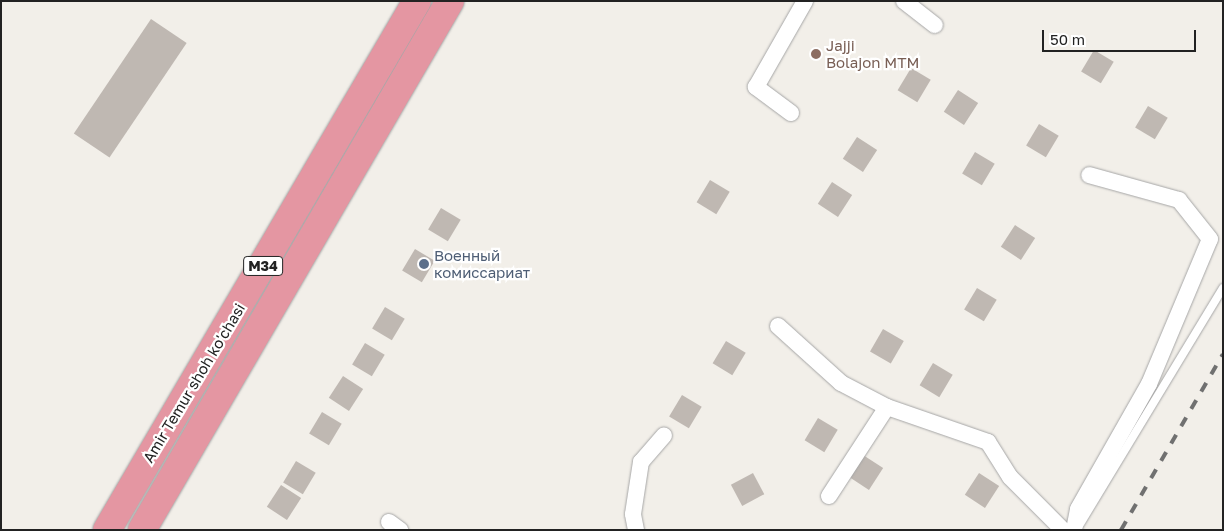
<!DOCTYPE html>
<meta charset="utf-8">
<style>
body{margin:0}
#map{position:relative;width:1224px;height:531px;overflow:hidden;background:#f2efe9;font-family:"Golos Text",sans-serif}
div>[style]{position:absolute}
.building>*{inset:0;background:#bfb8b2;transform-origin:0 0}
.roads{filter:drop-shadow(0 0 1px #a6a6a6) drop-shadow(0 0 1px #a6a6a6)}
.lane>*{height:8px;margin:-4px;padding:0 4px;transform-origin:4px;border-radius:4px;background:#fff}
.street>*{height:16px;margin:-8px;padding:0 8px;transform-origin:8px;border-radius:8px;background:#fff}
.highway>*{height:28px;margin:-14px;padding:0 14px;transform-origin:14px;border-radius:14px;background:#e496a2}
.rail>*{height:4px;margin-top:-2px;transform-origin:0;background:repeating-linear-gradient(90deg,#707070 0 10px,transparent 0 20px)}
.dots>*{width:14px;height:14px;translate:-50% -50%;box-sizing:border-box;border:2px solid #fff;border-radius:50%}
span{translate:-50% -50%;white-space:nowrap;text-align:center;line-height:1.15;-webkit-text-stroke:4.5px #fff;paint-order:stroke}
.shield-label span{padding:1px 4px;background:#fff;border:1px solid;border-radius:4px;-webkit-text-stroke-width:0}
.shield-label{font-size:14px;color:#222;font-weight:700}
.education-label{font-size:15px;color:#785e54}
.left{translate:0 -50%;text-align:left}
.service-label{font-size:15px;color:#4e5e75}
.street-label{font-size:15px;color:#222}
.frame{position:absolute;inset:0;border:2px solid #222;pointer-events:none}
.scale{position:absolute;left:1042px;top:30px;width:154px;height:22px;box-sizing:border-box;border:2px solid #222;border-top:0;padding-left:6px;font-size:15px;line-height:18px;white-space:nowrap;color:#222;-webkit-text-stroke:4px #fff;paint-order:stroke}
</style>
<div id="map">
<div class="building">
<i style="left:151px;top:19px;width:43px;height:138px;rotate:34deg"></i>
<i style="left:1094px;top:50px;width:23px;height:25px;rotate:31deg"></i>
<i style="left:911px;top:68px;width:23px;height:26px;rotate:31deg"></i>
<i style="left:958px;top:90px;width:24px;height:26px;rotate:33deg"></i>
<i style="left:1148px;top:106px;width:23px;height:25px;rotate:31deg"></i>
<i style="left:1039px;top:124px;width:23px;height:25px;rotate:31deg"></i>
<i style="left:857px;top:137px;width:24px;height:26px;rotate:33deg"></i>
<i style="left:975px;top:152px;width:23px;height:25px;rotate:31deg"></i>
<i style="left:710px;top:180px;width:23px;height:26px;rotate:31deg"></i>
<i style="left:832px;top:182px;width:24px;height:26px;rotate:33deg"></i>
<i style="left:441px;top:208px;width:23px;height:25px;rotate:31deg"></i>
<i style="left:1015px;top:225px;width:24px;height:26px;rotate:33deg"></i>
<i style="left:415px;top:249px;width:23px;height:25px;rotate:31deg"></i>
<i style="left:977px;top:288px;width:23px;height:25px;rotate:31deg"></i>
<i style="left:385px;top:307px;width:23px;height:25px;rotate:31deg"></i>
<i style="left:883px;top:329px;width:24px;height:26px;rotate:30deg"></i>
<i style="left:726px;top:341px;width:23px;height:26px;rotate:31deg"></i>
<i style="left:365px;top:343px;width:23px;height:25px;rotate:31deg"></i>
<i style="left:933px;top:363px;width:23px;height:26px;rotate:31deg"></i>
<i style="left:343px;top:376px;width:24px;height:26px;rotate:33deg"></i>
<i style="left:682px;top:395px;width:23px;height:25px;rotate:31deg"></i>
<i style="left:322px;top:412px;width:23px;height:25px;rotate:31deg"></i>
<i style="left:818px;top:418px;width:23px;height:26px;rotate:31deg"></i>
<i style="left:863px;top:455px;width:24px;height:26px;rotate:33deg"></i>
<i style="left:296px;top:461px;width:23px;height:25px;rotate:31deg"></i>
<i style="left:753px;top:473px;width:24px;height:25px;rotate:62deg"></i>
<i style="left:979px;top:473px;width:24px;height:26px;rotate:33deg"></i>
<i style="left:281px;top:485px;width:24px;height:26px;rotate:33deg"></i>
</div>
<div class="roads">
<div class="lane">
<i style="left:1080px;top:524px;width:276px;rotate:-58.8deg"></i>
</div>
<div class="street">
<i style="left:904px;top:1px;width:39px;rotate:38deg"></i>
<i style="left:791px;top:113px;width:44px;rotate:-143.4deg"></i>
<i style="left:756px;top:87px;width:99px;rotate:-60.3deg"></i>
<i style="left:778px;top:326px;width:85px;rotate:42.1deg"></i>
<i style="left:841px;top:383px;width:52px;rotate:27.6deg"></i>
<i style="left:887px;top:407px;width:107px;rotate:19.1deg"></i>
<i style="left:988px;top:442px;width:41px;rotate:57.8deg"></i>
<i style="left:1010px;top:477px;width:75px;rotate:45deg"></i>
<i style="left:829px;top:496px;width:106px;rotate:-56.9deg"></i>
<i style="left:389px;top:522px;width:14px;rotate:36deg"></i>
<i style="left:636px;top:530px;width:16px;rotate:-101deg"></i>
<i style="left:633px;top:514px;width:53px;rotate:-81.3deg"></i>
<i style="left:641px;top:462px;width:35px;rotate:-49deg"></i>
<i style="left:1074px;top:530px;width:21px;rotate:-79deg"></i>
<i style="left:1078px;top:509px;width:144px;rotate:-60.4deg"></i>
<i style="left:1149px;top:384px;width:157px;rotate:-67.2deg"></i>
<i style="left:1210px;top:239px;width:50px;rotate:-128.5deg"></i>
<i style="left:1179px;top:200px;width:93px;rotate:-164.5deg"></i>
</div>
<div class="highway">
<i style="left:107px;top:530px;width:613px;rotate:-59.63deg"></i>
<i style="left:142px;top:530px;width:612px;rotate:-59.79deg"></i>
</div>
</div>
<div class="rail">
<i style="left:1121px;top:530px;width:203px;rotate:-59.9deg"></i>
</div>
<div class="dots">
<i style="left:816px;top:54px;background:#8d6e63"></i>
<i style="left:424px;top:264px;background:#5c6f8a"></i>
</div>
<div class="shield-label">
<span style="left:263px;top:266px">M34</span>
</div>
<div class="education-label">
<span class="left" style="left:826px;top:54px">Jajji<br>Bolajon MTM</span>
</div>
<div class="service-label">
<span class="left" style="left:434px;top:264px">Военный<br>комиссариат</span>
</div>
<div class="street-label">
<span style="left:194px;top:383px;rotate:-59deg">Amir Temur shoh ko'chasi</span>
</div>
<div class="frame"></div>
<div class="scale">50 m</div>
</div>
